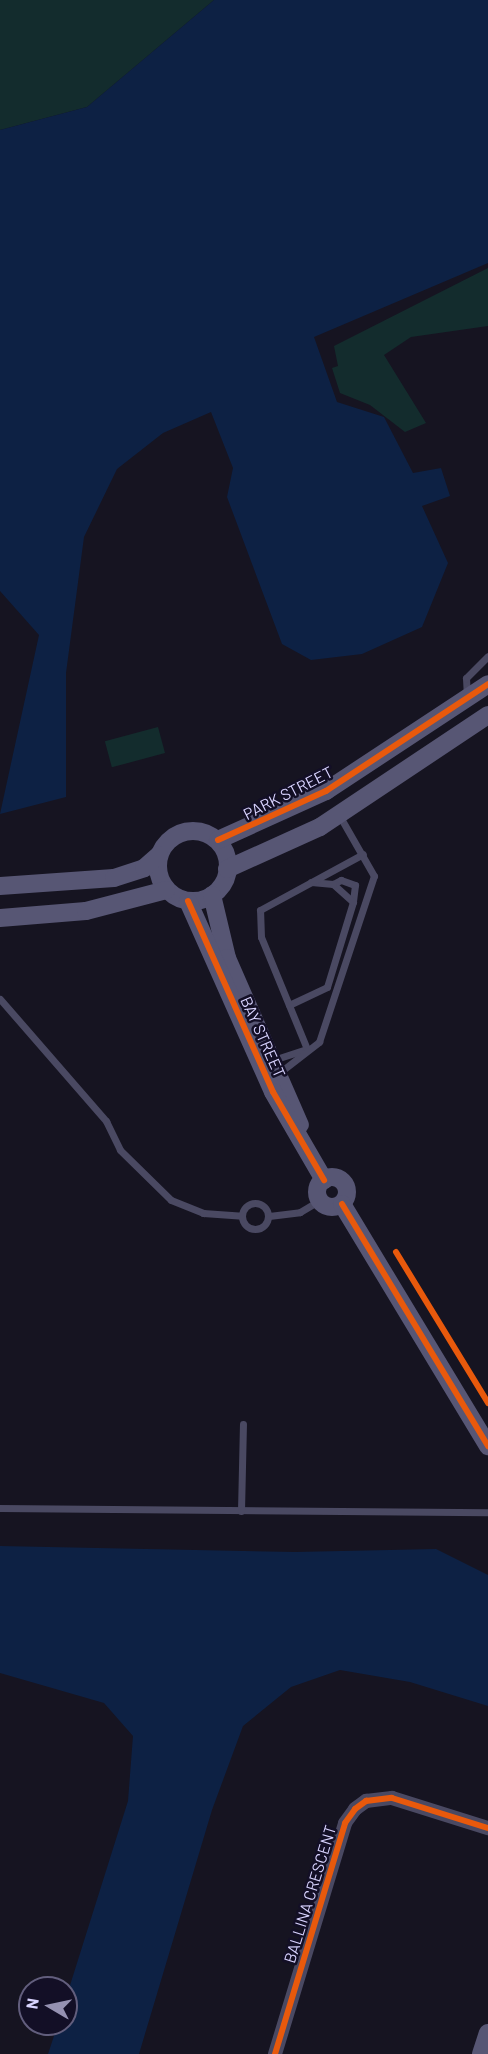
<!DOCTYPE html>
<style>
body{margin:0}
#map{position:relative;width:488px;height:2054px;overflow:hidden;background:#161421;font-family:Barlow,sans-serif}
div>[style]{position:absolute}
.green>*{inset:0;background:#132c2d;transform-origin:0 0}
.water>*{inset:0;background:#0d2144}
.lane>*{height:7px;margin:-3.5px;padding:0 3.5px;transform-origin:3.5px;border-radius:3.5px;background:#4a4962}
.lane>.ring{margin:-3.5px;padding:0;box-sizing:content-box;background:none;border:7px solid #4a4962;border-radius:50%}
.street>*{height:14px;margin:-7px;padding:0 7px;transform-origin:7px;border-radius:7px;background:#4a4962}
.secondary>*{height:18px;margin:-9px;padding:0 9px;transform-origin:9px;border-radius:9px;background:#575674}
.secondary>.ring{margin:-9px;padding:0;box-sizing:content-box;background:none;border:18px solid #575674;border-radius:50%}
.cycleway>*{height:6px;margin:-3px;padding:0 3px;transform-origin:3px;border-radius:3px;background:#e8590c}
span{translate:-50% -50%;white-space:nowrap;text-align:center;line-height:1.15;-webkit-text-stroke:5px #130f26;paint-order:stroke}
.street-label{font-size:16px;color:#d9d4ff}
.north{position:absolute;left:18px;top:1976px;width:60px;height:60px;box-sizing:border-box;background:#130f26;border:2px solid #625e7d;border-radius:50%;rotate:279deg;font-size:16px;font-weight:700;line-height:24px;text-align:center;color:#d9d4ff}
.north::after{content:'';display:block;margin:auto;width:21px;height:27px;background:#9591b1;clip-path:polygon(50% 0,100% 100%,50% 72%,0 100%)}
</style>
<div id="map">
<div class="green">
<i style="clip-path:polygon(0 0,214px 0,87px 107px,0 130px)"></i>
<i style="clip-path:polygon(488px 268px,488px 326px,411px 337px,384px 355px,426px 423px,405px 432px,370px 405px,340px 393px,332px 368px,338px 366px,334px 346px)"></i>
<i style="left:158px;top:727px;width:27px;height:55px;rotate:75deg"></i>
</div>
<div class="water">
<i style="clip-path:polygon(214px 0,488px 0,488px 263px,314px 337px,337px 402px,384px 417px,413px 473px,441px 468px,450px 496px,422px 506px,448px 563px,422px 627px,362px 654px,311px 660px,282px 644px,227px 497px,233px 468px,211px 412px,163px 433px,117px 469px,84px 537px,66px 673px,66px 797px,0 814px,39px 635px,0 591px,0 130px,87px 107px)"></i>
<i style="clip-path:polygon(0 1546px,295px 1552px,436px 1549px,488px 1575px,488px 1706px,410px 1682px,340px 1670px,291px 1687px,243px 1726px,212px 1810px,139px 2054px,48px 2054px,58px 2024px,66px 2024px,66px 1998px,128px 1801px,133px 1736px,104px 1703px,0 1673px)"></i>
</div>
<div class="lane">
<i style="left:467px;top:697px;width:19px;rotate:-93deg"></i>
<i style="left:466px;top:678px;width:31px;rotate:-45deg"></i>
<i style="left:333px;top:884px;width:9px;rotate:-27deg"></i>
<i style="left:341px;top:880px;width:15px;rotate:20deg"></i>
<i style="left:355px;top:885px;width:17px;rotate:97deg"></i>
<i style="left:0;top:999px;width:162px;rotate:49deg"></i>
<i style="left:106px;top:1121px;width:32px;rotate:64deg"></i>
<i style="left:120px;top:1150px;width:71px;rotate:44.4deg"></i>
<i style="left:171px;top:1200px;width:35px;rotate:22deg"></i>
<i style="left:203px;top:1213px;width:39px;rotate:4deg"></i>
<i style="left:289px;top:1005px;width:42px;rotate:-25.3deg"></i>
<i style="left:327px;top:987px;width:89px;rotate:-73deg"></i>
<i style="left:353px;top:902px;width:27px;rotate:-138deg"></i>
<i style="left:333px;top:884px;width:22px;rotate:-175deg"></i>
<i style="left:273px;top:1060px;width:36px;rotate:-18deg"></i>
<i style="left:307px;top:1049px;width:121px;rotate:-112.3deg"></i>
<i style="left:261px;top:937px;width:27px;rotate:-92deg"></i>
<i style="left:260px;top:910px;width:117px;rotate:-28.5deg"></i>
<i style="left:279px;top:1073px;width:51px;rotate:-37.8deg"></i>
<i style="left:319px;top:1042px;width:175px;rotate:-71.7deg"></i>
<i style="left:374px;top:876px;width:70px;rotate:-119.8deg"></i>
<i class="ring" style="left:242px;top:1203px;width:19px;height:19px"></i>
<i style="left:269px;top:1216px;width:31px;rotate:-7deg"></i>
<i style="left:300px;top:1212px;width:23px;rotate:-31deg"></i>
<i style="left:0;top:1508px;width:488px;rotate:0.5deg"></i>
<i style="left:241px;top:1511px;width:87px;rotate:-88.7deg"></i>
</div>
<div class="street">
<i style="left:275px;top:2054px;width:241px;rotate:-73.1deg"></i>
<i style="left:345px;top:1823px;width:17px;rotate:-54deg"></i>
<i style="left:355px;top:1809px;width:14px;rotate:-36deg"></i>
<i style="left:366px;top:1801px;width:26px;rotate:-7deg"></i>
<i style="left:392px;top:1798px;width:101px;rotate:17.4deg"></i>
</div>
<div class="secondary">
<i class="ring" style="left:158px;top:831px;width:52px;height:52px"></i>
<i style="left:218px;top:840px;width:119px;rotate:-24.4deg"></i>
<i style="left:326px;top:791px;width:194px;rotate:-33.4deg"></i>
<i style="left:227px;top:869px;width:102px;rotate:-24.3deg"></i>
<i style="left:320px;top:827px;width:202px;rotate:-33.7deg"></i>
<i style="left:0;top:886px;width:114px;rotate:-4deg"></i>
<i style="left:114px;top:878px;width:32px;rotate:-18deg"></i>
<i style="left:144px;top:868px;width:20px;rotate:-41deg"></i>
<i style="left:212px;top:895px;width:65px;rotate:76.6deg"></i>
<i style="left:227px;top:958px;width:182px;rotate:66.4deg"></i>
<i style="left:188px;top:901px;width:209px;rotate:66deg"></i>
<i style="left:273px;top:1092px;width:102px;rotate:59.9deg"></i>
<i style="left:0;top:918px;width:86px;rotate:-4.7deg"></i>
<i style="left:86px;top:911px;width:83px;rotate:-14.7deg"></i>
<i class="ring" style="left:317px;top:1177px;width:12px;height:12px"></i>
<i style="left:342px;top:1204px;width:283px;rotate:58.9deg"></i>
<i style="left:481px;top:2054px;width:22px;rotate:-72deg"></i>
</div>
<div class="cycleway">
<i style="left:218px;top:840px;width:119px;rotate:-24.4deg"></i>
<i style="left:326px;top:791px;width:194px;rotate:-33.4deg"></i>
<i style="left:188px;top:901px;width:209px;rotate:66deg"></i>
<i style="left:273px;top:1092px;width:102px;rotate:59.9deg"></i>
<i style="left:342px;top:1204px;width:283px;rotate:58.9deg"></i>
<i style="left:396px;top:1252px;width:177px;rotate:58.6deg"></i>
<i style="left:275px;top:2054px;width:241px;rotate:-73.1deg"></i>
<i style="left:345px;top:1823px;width:17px;rotate:-54deg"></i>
<i style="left:355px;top:1809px;width:14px;rotate:-36deg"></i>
<i style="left:366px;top:1801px;width:26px;rotate:-7deg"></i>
<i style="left:392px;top:1798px;width:101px;rotate:17.4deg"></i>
</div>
<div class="street-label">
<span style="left:288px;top:793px;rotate:-27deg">PARK STREET</span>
<span style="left:263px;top:1037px;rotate:66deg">BAY STREET</span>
<span style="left:310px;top:1894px;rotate:-73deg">BALLINA CRESCENT</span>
</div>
<div class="north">N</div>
</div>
